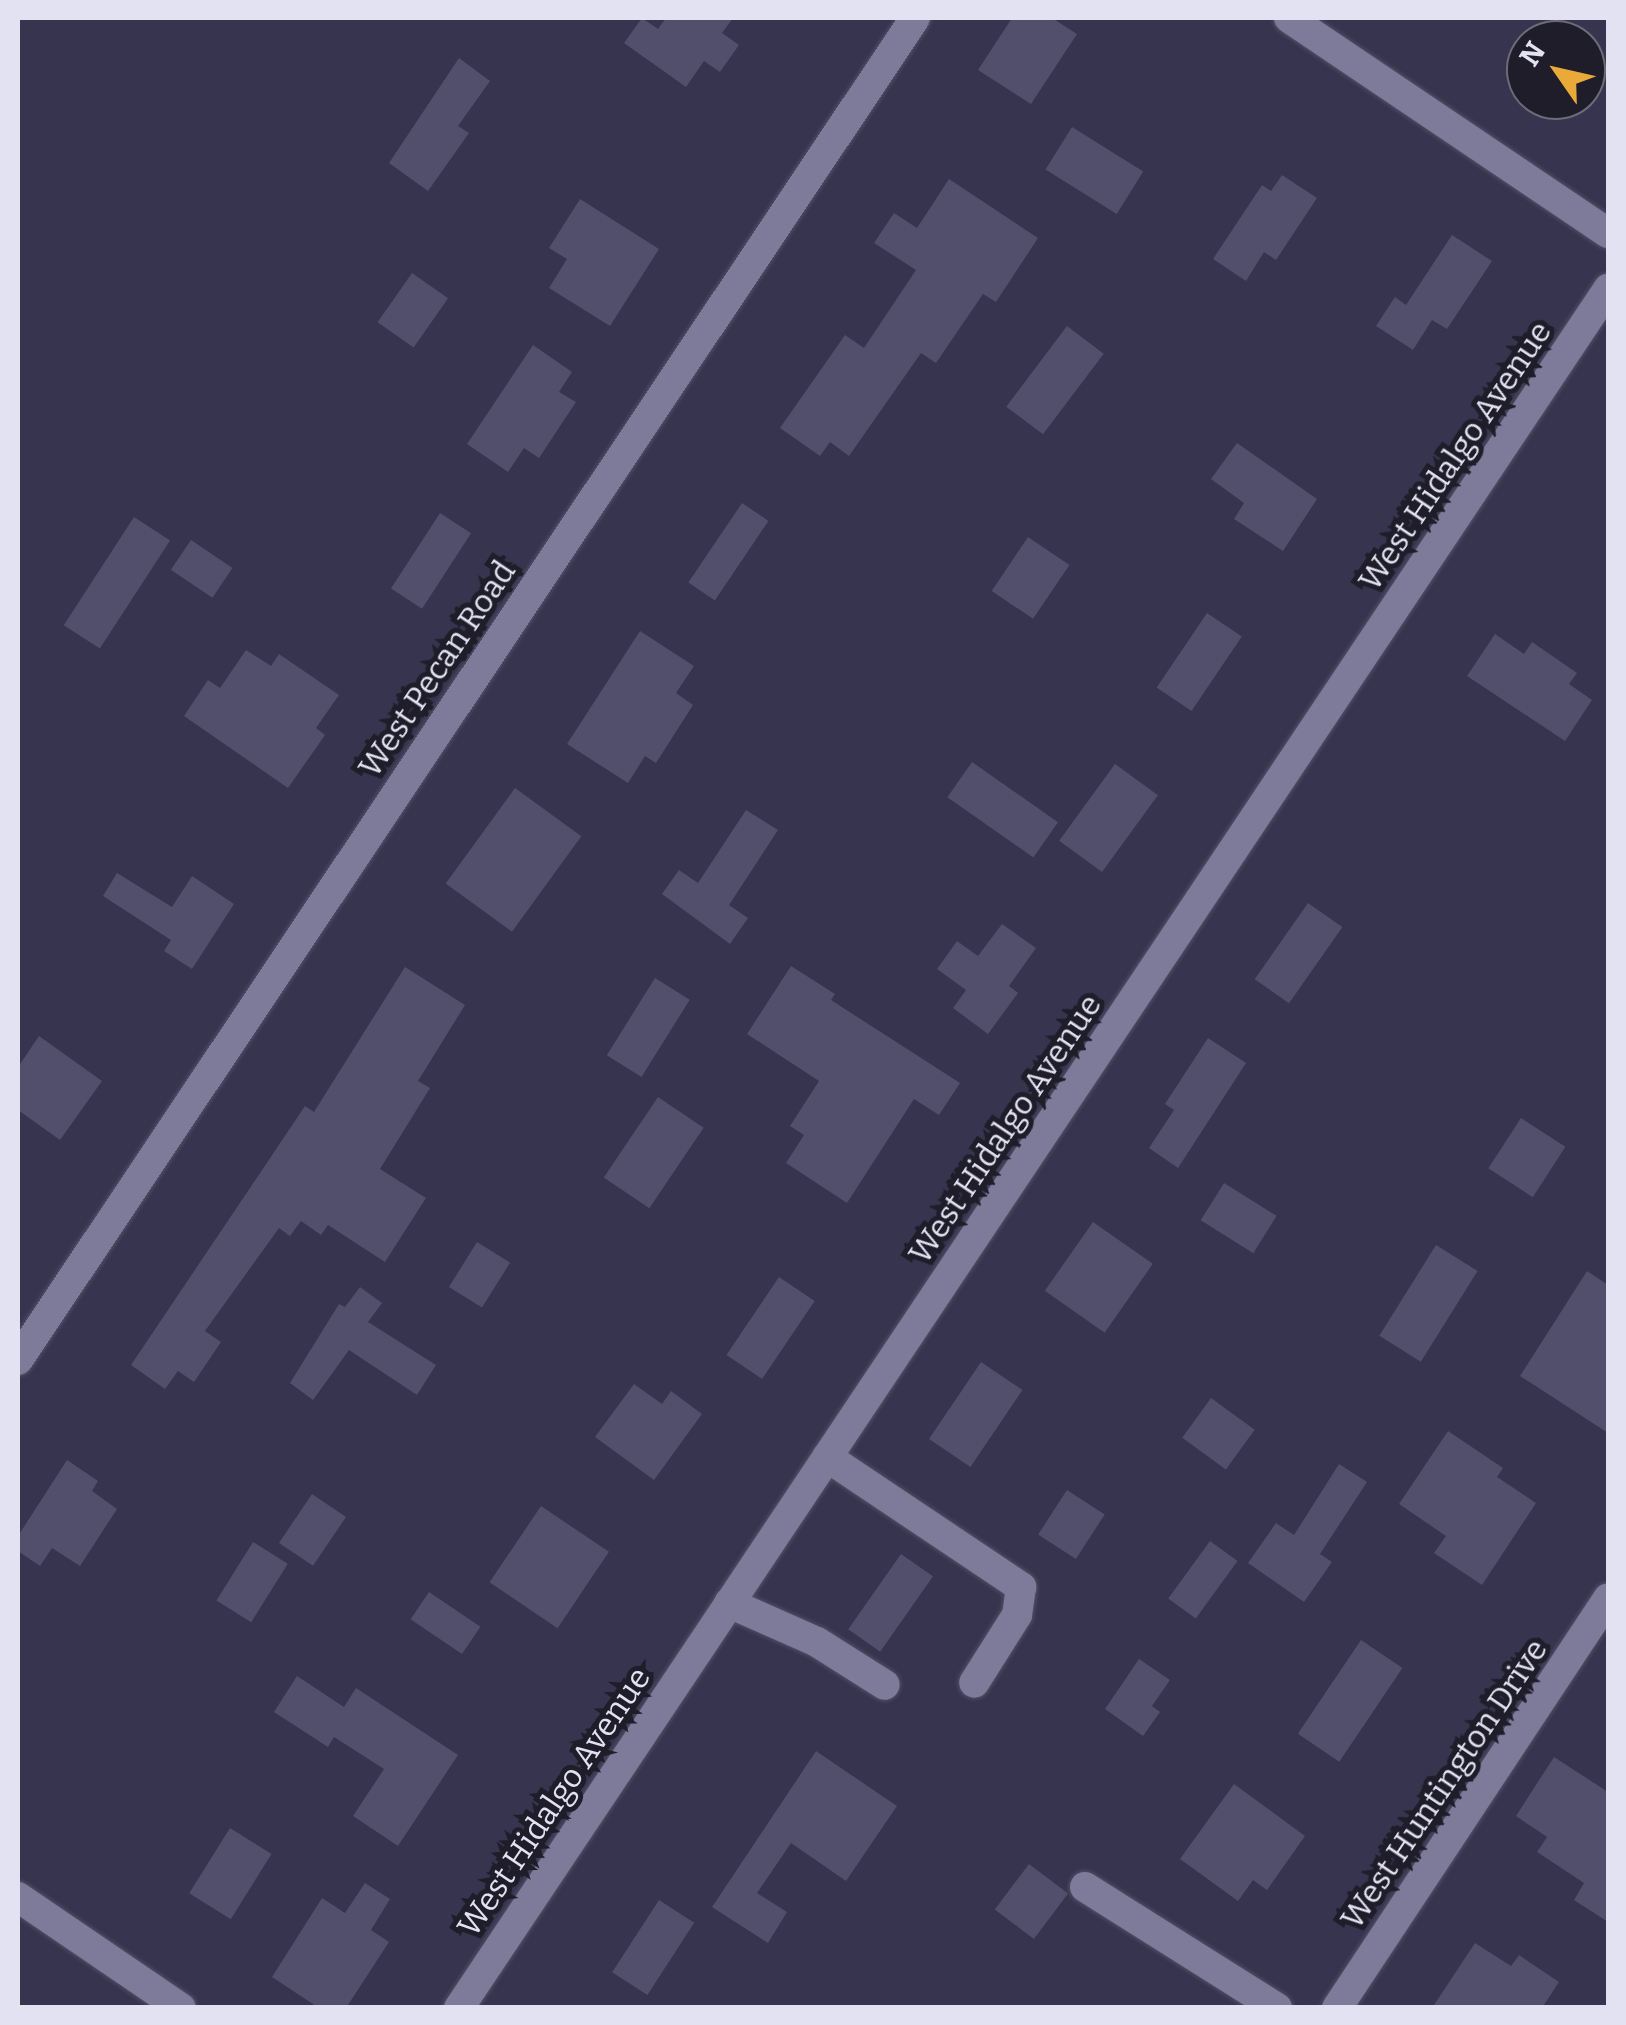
<!DOCTYPE html>
<style>
body{margin:0}
#map{position:relative;width:1626px;height:2025px;overflow:hidden;background:#36344e;font-family:Bitter,serif}
div>[style]{position:absolute}
.building>*{inset:0;background:#514f6b;transform-origin:0 0}
.roads{filter:drop-shadow(0 0 2px #514f65) drop-shadow(0 0 2px #514f65)}
.minor>*{height:30px;margin:-15px;padding:0 15px;transform-origin:15px;border-radius:15px;background:#7d7b99}
span{translate:-50% -50%;white-space:nowrap;text-align:center;line-height:1.15;-webkit-text-stroke:10px #1e1d29;paint-order:stroke}
.street-label{font-size:32px;color:#e2e2f2}
.frame{position:absolute;inset:0;border:20px solid #e2e2f2;pointer-events:none}
.north{position:absolute;left:1506px;top:20px;width:100px;height:100px;box-sizing:border-box;background:#1e1d29;border:2px solid #6c6c79;border-radius:50%;rotate:304deg;font-size:28px;font-weight:700;line-height:40px;text-align:center;color:#e2e2f2}
.north::after{content:'';display:block;margin:auto;width:35px;height:45px;background:#eaaa39;clip-path:polygon(50% 0,100% 100%,50% 72%,0 100%)}
</style>
<div id="map">
<div class="building">
<i style="clip-path:polygon(642px 18px,658px 29px,666px 18px,733px 18px,722px 33px,739px 45px,720px 72px,704px 61px,686px 87px,624px 43px)"></i>
<i style="clip-path:polygon(1012px 18px,1052px 18px,1077px 34px,1031px 104px,978px 70px)"></i>
<i style="clip-path:polygon(459px 58px,490px 81px,458px 126px,469px 133px,428px 191px,389px 163px)"></i>
<i style="left:1072px;top:127px;width:84px;height:50px;rotate:32deg"></i>
<i style="clip-path:polygon(1282px 175px,1317px 198px,1276px 260px,1264px 252px,1246px 281px,1213px 259px,1262px 185px,1271px 191px)"></i>
<i style="clip-path:polygon(949px 179px,1038px 238px,996px 302px,983px 294px,936px 363px,921px 353px,849px 456px,830px 442px,820px 456px,780px 428px,845px 335px,864px 348px,916px 270px,874px 243px,894px 213px,917px 228px)"></i>
<i style="clip-path:polygon(580px 199px,659px 249px,610px 326px,549px 288px,567px 259px,549px 248px)"></i>
<i style="clip-path:polygon(1452px 235px,1492px 261px,1447px 329px,1432px 320px,1413px 350px,1376px 326px,1395px 297px,1406px 305px)"></i>
<i style="left:412px;top:273px;width:44px;height:60px;rotate:35deg"></i>
<i style="left:1067px;top:326px;width:46px;height:101px;rotate:37deg"></i>
<i style="clip-path:polygon(533px 345px,572px 372px,559px 392px,576px 402px,539px 458px,524px 448px,508px 472px,467px 444px)"></i>
<i style="clip-path:polygon(1237px 443px,1317px 499px,1283px 551px,1234px 519px,1244px 503px,1211px 479px)"></i>
<i style="left:742px;top:503px;width:32px;height:96px;rotate:34deg"></i>
<i style="left:440px;top:513px;width:37px;height:90px;rotate:33deg"></i>
<i style="left:134px;top:517px;width:43px;height:129px;rotate:33deg"></i>
<i style="left:1028px;top:537px;width:50px;height:65px;rotate:34deg"></i>
<i style="left:191px;top:540px;width:50px;height:36px;rotate:34deg"></i>
<i style="left:1207px;top:613px;width:42px;height:90px;rotate:34deg"></i>
<i style="clip-path:polygon(640px 631px,694px 666px,676px 693px,693px 705px,656px 763px,645px 756px,628px 783px,567px 744px)"></i>
<i style="clip-path:polygon(1495px 634px,1524px 654px,1532px 642px,1577px 673px,1569px 684px,1592px 700px,1565px 741px,1467px 676px)"></i>
<i style="clip-path:polygon(246px 650px,271px 666px,279px 654px,339px 695px,316px 728px,325px 735px,288px 788px,184px 716px,208px 680px,220px 688px)"></i>
<i style="left:972px;top:762px;width:105px;height:43px;rotate:35deg"></i>
<i style="left:1115px;top:764px;width:53px;height:95px;rotate:36deg"></i>
<i style="left:515px;top:788px;width:82px;height:118px;rotate:36deg"></i>
<i style="clip-path:polygon(746px 810px,778px 830px,729px 905px,748px 918px,730px 944px,662px 894px,679px 870px,698px 883px)"></i>
<i style="clip-path:polygon(117px 873px,172px 907px,192px 876px,234px 904px,192px 969px,164px 951px,171px 940px,103px 896px)"></i>
<i style="left:1308px;top:903px;width:42px;height:93px;rotate:35deg"></i>
<i style="clip-path:polygon(1002px 924px,1036px 948px,1009px 986px,1018px 993px,988px 1034px,953px 1008px,966px 990px,937px 969px,957px 941px,978px 956px)"></i>
<i style="clip-path:polygon(791px 966px,835px 994px,831px 1000px,960px 1083px,939px 1115px,914px 1099px,847px 1203px,786px 1163px,804px 1135px,790px 1126px,819px 1081px,747px 1034px)"></i>
<i style="clip-path:polygon(405px 967px,465px 1005px,418px 1081px,430px 1088px,380px 1169px,426px 1198px,385px 1262px,328px 1225px,321px 1235px,301px 1221px,290px 1236px,279px 1228px,205px 1331px,221px 1342px,194px 1382px,178px 1371px,165px 1389px,131px 1365px,305px 1106px,314px 1112px)"></i>
<i style="left:655px;top:978px;width:41px;height:91px;rotate:32deg"></i>
<i style="clip-path:polygon(39px 1036px,102px 1081px,60px 1140px,18px 1110px,18px 1067px)"></i>
<i style="clip-path:polygon(1208px 1038px,1246px 1063px,1178px 1168px,1149px 1148px,1174px 1110px,1165px 1104px)"></i>
<i style="left:658px;top:1097px;width:55px;height:97px;rotate:34deg"></i>
<i style="left:1521px;top:1118px;width:53px;height:60px;rotate:33deg"></i>
<i style="left:1224px;top:1183px;width:62px;height:44px;rotate:32deg"></i>
<i style="left:1093px;top:1222px;width:73px;height:84px;rotate:35deg"></i>
<i style="left:477px;top:1242px;width:39px;height:53px;rotate:32deg"></i>
<i style="left:1436px;top:1245px;width:49px;height:107px;rotate:32deg"></i>
<i style="clip-path:polygon(1587px 1271px,1608px 1285px,1608px 1433px,1520px 1376px)"></i>
<i style="left:779px;top:1277px;width:43px;height:94px;rotate:34deg"></i>
<i style="clip-path:polygon(360px 1287px,382px 1303px,368px 1322px,436px 1365px,417px 1395px,349px 1350px,313px 1400px,290px 1383px,339px 1304px,345px 1307px)"></i>
<i style="left:981px;top:1362px;width:50px;height:93px;rotate:34deg"></i>
<i style="clip-path:polygon(634px 1384px,662px 1404px,671px 1391px,702px 1414px,654px 1480px,595px 1437px)"></i>
<i style="left:1211px;top:1398px;width:54px;height:49px;rotate:36deg"></i>
<i style="clip-path:polygon(1448px 1431px,1503px 1468px,1497px 1477px,1536px 1503px,1482px 1585px,1434px 1553px,1446px 1536px,1399px 1504px)"></i>
<i style="clip-path:polygon(67px 1460px,98px 1481px,92px 1491px,117px 1509px,80px 1566px,52px 1548px,40px 1566px,18px 1551px,18px 1536px)"></i>
<i style="clip-path:polygon(1339px 1464px,1367px 1482px,1320px 1554px,1332px 1562px,1304px 1602px,1248px 1563px,1276px 1523px,1294px 1535px)"></i>
<i style="left:1067px;top:1490px;width:45px;height:53px;rotate:33deg"></i>
<i style="left:312px;top:1494px;width:41px;height:59px;rotate:34deg"></i>
<i style="left:541px;top:1506px;width:82px;height:92px;rotate:34deg"></i>
<i style="left:1210px;top:1541px;width:34px;height:71px;rotate:36deg"></i>
<i style="left:253px;top:1542px;width:41px;height:69px;rotate:32deg"></i>
<i style="left:901px;top:1554px;width:39px;height:92px;rotate:35deg"></i>
<i style="left:429px;top:1592px;width:62px;height:33px;rotate:34deg"></i>
<i style="left:1361px;top:1640px;width:50px;height:113px;rotate:34deg"></i>
<i style="clip-path:polygon(1139px 1659px,1170px 1680px,1152px 1706px,1160px 1712px,1143px 1736px,1105px 1709px)"></i>
<i style="clip-path:polygon(297px 1676px,344px 1707px,356px 1688px,458px 1755px,398px 1846px,353px 1816px,384px 1769px,334px 1737px,328px 1747px,274px 1712px)"></i>
<i style="clip-path:polygon(816px 1751px,897px 1806px,846px 1881px,791px 1843px,757px 1893px,787px 1912px,768px 1943px,712px 1907px)"></i>
<i style="clip-path:polygon(1554px 1757px,1608px 1792px,1608px 1922px,1574px 1900px,1584px 1883px,1537px 1852px,1547px 1837px,1516px 1816px)"></i>
<i style="clip-path:polygon(1234px 1784px,1305px 1836px,1267px 1890px,1253px 1880px,1238px 1901px,1180px 1859px)"></i>
<i style="left:230px;top:1828px;width:49px;height:77px;rotate:32deg"></i>
<i style="left:1029px;top:1864px;width:49px;height:57px;rotate:37deg"></i>
<i style="clip-path:polygon(365px 1883px,390px 1899px,371px 1930px,389px 1942px,346px 2008px,319px 2008px,272px 1977px,322px 1898px,345px 1913px)"></i>
<i style="left:659px;top:1900px;width:42px;height:86px;rotate:33deg"></i>
<i style="clip-path:polygon(1475px 1943px,1511px 1966px,1519px 1955px,1559px 1982px,1542px 2008px,1432px 2008px)"></i>
</div>
<div class="roads">
<div class="minor">
<i style="left:1289px;top:18px;width:385px;rotate:34deg"></i>
<i style="left:18px;top:1360px;width:1614px;rotate:-56.24deg"></i>
<i style="left:827px;top:1457px;width:234px;rotate:33.8deg"></i>
<i style="left:1021px;top:1587px;width:28px;rotate:98deg"></i>
<i style="left:1017px;top:1615px;width:80px;rotate:122.3deg"></i>
<i style="left:729px;top:1603px;width:96px;rotate:23.9deg"></i>
<i style="left:817px;top:1642px;width:80px;rotate:32.3deg"></i>
<i style="left:1085px;top:1887px;width:227px;rotate:32.2deg"></i>
<i style="left:18px;top:1897px;width:197px;rotate:34.3deg"></i>
<i style="left:459px;top:2008px;width:2068px;rotate:-56.24deg"></i>
<i style="left:1337px;top:2008px;width:491px;rotate:-56.5deg"></i>
</div>
</div>
<div class="street-label">
<span style="left:1455px;top:456px;rotate:-56deg">West Hidalgo Avenue</span>
<span style="left:437px;top:669px;rotate:-56deg">West Pecan Road</span>
<span style="left:1005px;top:1129px;rotate:-56deg">West Hidalgo Avenue</span>
<span style="left:1444px;top:1784px;rotate:-56deg">West Huntington Drive</span>
<span style="left:554px;top:1802px;rotate:-56deg">West Hidalgo Avenue</span>
</div>
<div class="frame"></div>
<div class="north">N</div>
</div>
